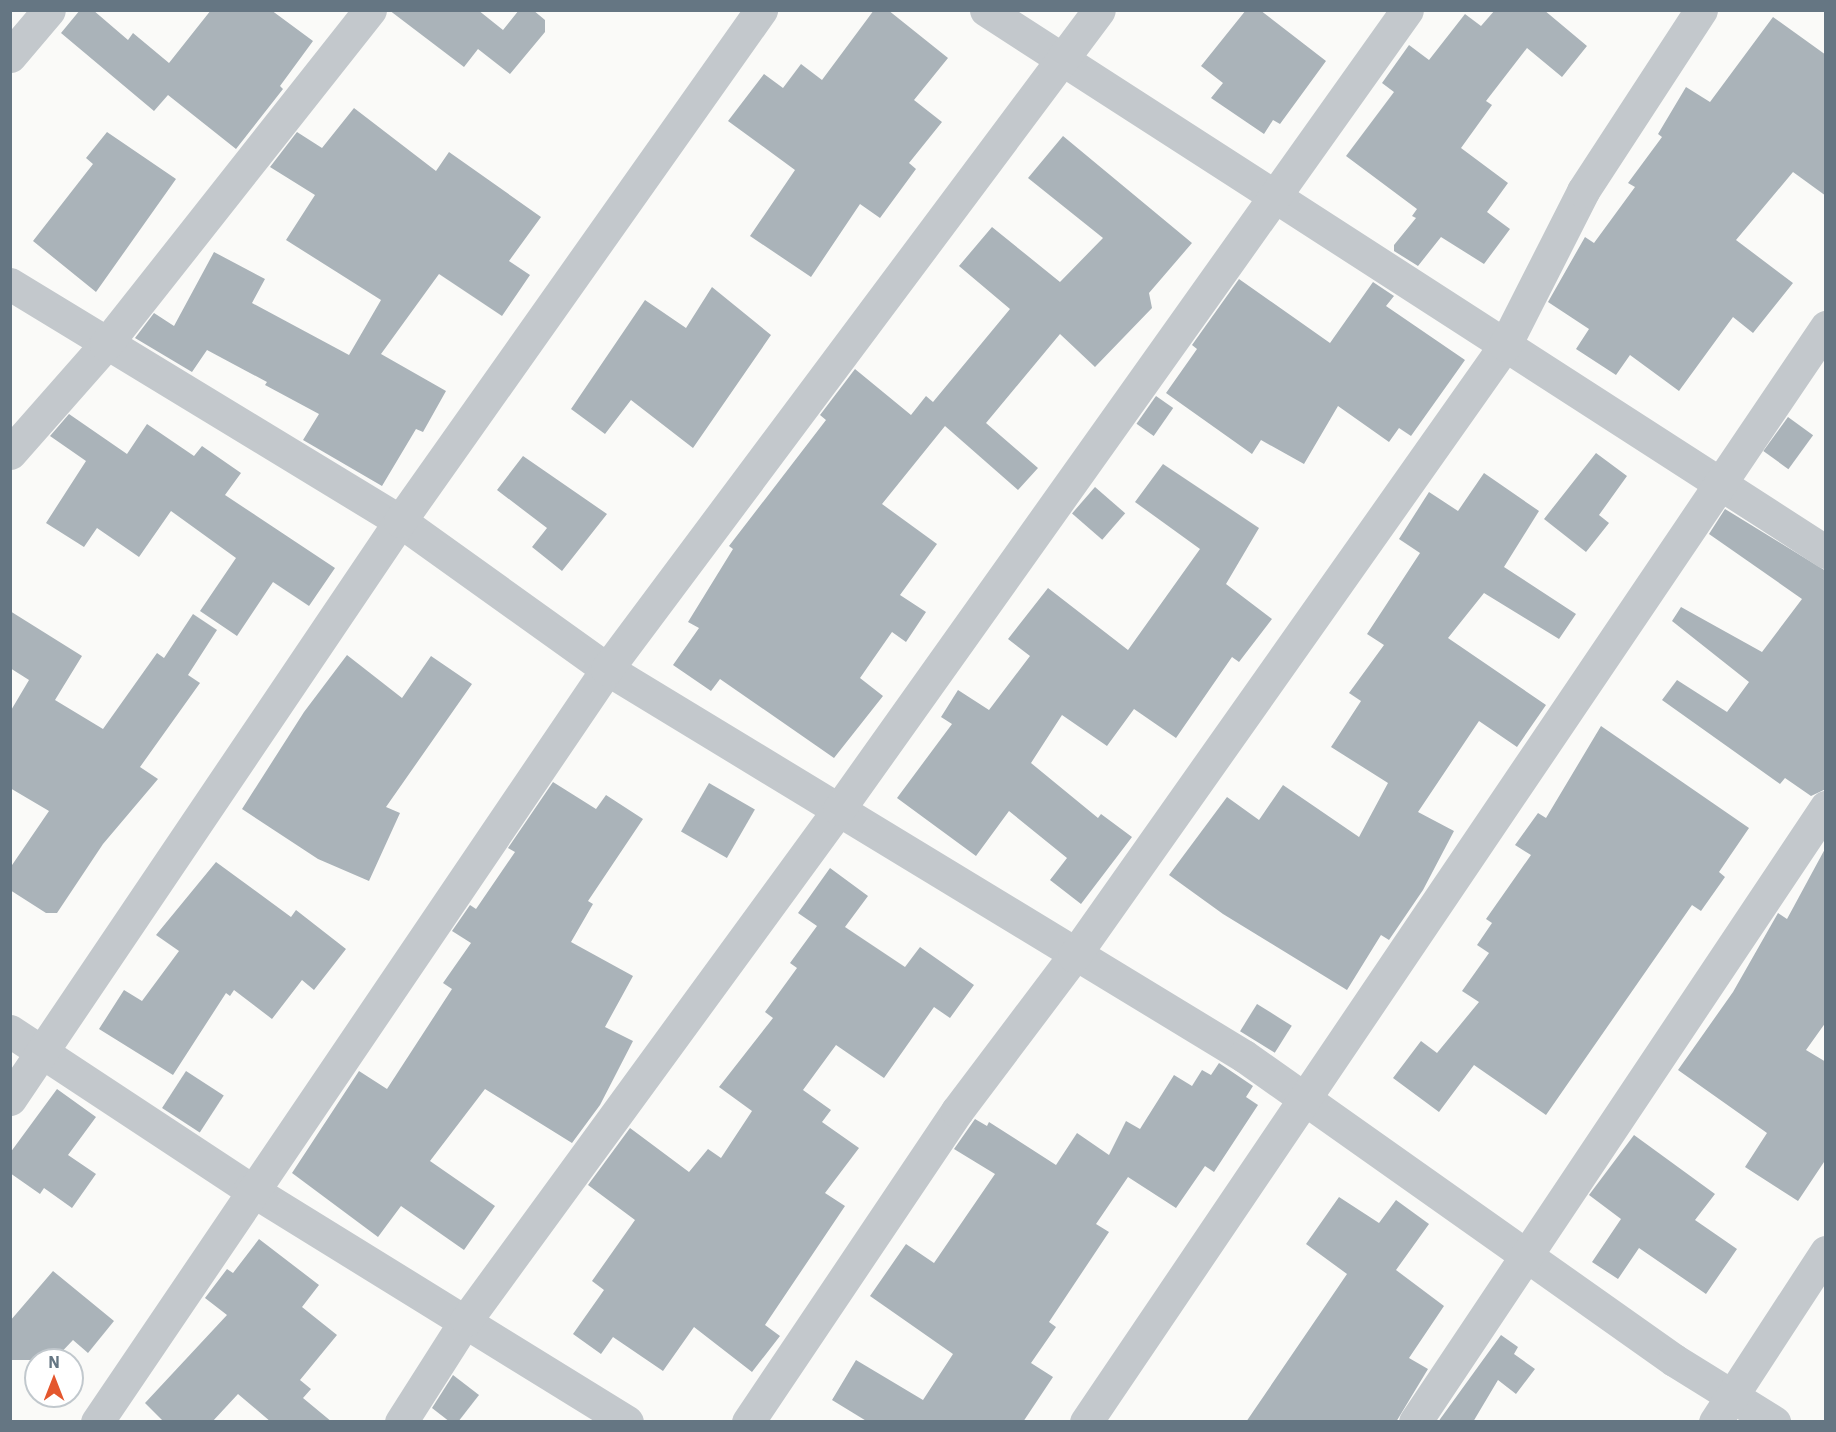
<!DOCTYPE html>
<style>
body{margin:0}
#map{position:relative;width:1836px;height:1432px;overflow:hidden;background:#fafaf8;font-family:"IBM Plex Sans",sans-serif}
div>[style]{position:absolute}
.building>*{inset:0;background:#aab3b9;transform-origin:0 0}
.street>*{height:33px;margin:-16.5px;padding:0 16.5px;transform-origin:16.5px;border-radius:16.5px;background:#c3c8cc}
span{translate:-50% -50%;white-space:nowrap;text-align:center;line-height:1.15;-webkit-text-stroke:6px #fff;paint-order:stroke}
.frame{position:absolute;inset:0;border:12px solid #657683;pointer-events:none}
.north{position:absolute;left:24px;top:1348px;width:60px;height:60px;box-sizing:border-box;background:#fff;border:2px solid #c1c8cd;border-radius:50%;rotate:0deg;font-size:16px;font-weight:700;line-height:24px;text-align:center;color:#657683}
.north::after{content:'';display:block;margin:auto;width:21px;height:27px;background:#e4572e;clip-path:polygon(50% 0,100% 100%,50% 72%,0 100%)}
</style>
<div id="map">
<div class="building">
<i style="clip-path:polygon(80px 10px,93px 10px,128px 40px,133px 33px,169px 63px,211px 10px,271px 10px,313px 41px,280px 86px,283px 89px,236px 149px,168px 95px,154px 111px,61px 33px)"></i>
<i style="clip-path:polygon(389px 10px,478px 10px,503px 30px,519px 10px,533px 10px,545px 20px,545px 32px,510px 74px,478px 49px,464px 67px)"></i>
<i style="clip-path:polygon(874px 10px,888px 10px,948px 58px,914px 100px,942px 122px,909px 163px,916px 169px,880px 218px,860px 204px,811px 277px,750px 236px,795px 170px,728px 121px,764px 74px,783px 88px,801px 64px,822px 80px)"></i>
<i style="clip-path:polygon(1246px 10px,1260px 10px,1326px 61px,1280px 124px,1273px 120px,1264px 134px,1211px 98px,1223px 83px,1201px 66px)"></i>
<i style="clip-path:polygon(1495px 10px,1544px 10px,1587px 46px,1562px 77px,1527px 48px,1486px 101px,1492px 105px,1461px 148px,1508px 183px,1487px 212px,1510px 229px,1484px 264px,1441px 237px,1418px 266px,1394px 251px,1394px 245px,1416px 218px,1412px 216px,1417px 209px,1346px 156px,1394px 92px,1382px 83px,1409px 45px,1429px 60px,1465px 14px,1481px 26px)"></i>
<i style="clip-path:polygon(1773px 17px,1826px 55px,1826px 196px,1793px 172px,1736px 240px,1793px 283px,1753px 333px,1733px 317px,1679px 391px,1630px 355px,1616px 375px,1576px 349px,1589px 329px,1548px 302px,1585px 237px,1594px 243px,1635px 187px,1628px 183px,1662px 137px,1658px 134px,1686px 87px,1710px 102px)"></i>
<i style="clip-path:polygon(354px 108px,436px 171px,449px 152px,541px 217px,509px 261px,530px 275px,502px 316px,439px 274px,381px 354px,446px 391px,423px 432px,416px 429px,382px 486px,303px 440px,319px 414px,265px 385px,267px 382px,207px 350px,192px 372px,135px 338px,154px 313px,174px 326px,214px 252px,265px 279px,252px 303px,349px 355px,381px 300px,286px 240px,315px 195px,270px 167px,297px 132px,322px 148px)"></i>
<i style="clip-path:polygon(107px 132px,176px 179px,96px 292px,33px 241px,93px 164px,86px 158px)"></i>
<i style="clip-path:polygon(1063px 136px,1192px 243px,1149px 293px,1152px 308px,1095px 367px,1060px 334px,986px 423px,1038px 468px,1018px 490px,945px 426px,882px 504px,937px 544px,900px 595px,926px 612px,906px 642px,892px 632px,860px 678px,883px 696px,834px 758px,720px 679px,711px 691px,673px 665px,699px 628px,688px 622px,733px 549px,729px 546px,826px 420px,820px 415px,855px 369px,911px 415px,926px 396px,933px 402px,1010px 309px,959px 266px,992px 227px,1060px 282px,1103px 238px,1028px 178px)"></i>
<i style="clip-path:polygon(1239px 279px,1330px 343px,1373px 282px,1394px 296px,1386px 306px,1465px 360px,1411px 436px,1399px 428px,1389px 442px,1338px 406px,1304px 464px,1261px 440px,1252px 454px,1166px 393px,1197px 349px,1192px 345px)"></i>
<i style="clip-path:polygon(712px 287px,771px 335px,693px 448px,631px 400px,605px 434px,571px 409px,645px 300px,686px 328px)"></i>
<i style="left:1156px;top:396px;width:21px;height:34px;rotate:35deg"></i>
<i style="clip-path:polygon(69px 414px,127px 454px,147px 424px,194px 456px,202px 446px,241px 473px,225px 495px,335px 568px,309px 606px,273px 582px,237px 636px,200px 611px,236px 558px,171px 511px,139px 557px,97px 528px,84px 547px,46px 523px,86px 461px,50px 436px)"></i>
<i style="left:1788px;top:417px;width:31px;height:42px;rotate:36deg"></i>
<i style="clip-path:polygon(1596px 453px,1627px 476px,1599px 515px,1609px 523px,1586px 552px,1544px 519px)"></i>
<i style="clip-path:polygon(523px 456px,607px 514px,562px 571px,532px 547px,547px 528px,497px 490px)"></i>
<i style="clip-path:polygon(1163px 464px,1259px 528px,1226px 584px,1272px 619px,1239px 662px,1232px 657px,1176px 738px,1134px 709px,1107px 746px,1062px 715px,1031px 763px,1098px 818px,1101px 814px,1132px 837px,1081px 904px,1050px 880px,1067px 858px,1009px 811px,976px 856px,897px 798px,952px 724px,941px 717px,958px 690px,989px 710px,1030px 656px,1008px 639px,1048px 588px,1128px 650px,1200px 549px,1135px 502px)"></i>
<i style="clip-path:polygon(1484px 473px,1539px 511px,1504px 567px,1576px 614px,1559px 639px,1484px 593px,1448px 638px,1546px 705px,1517px 747px,1479px 721px,1418px 812px,1454px 831px,1423px 890px,1389px 940px,1381px 935px,1347px 990px,1223px 914px,1169px 875px,1227px 797px,1259px 820px,1283px 785px,1359px 837px,1388px 783px,1331px 747px,1361px 701px,1349px 693px,1384px 645px,1367px 634px,1420px 553px,1399px 539px,1429px 492px,1458px 511px)"></i>
<i style="left:1095px;top:487px;width:40px;height:35px;rotate:41deg"></i>
<i style="clip-path:polygon(1725px 509px,1826px 571px,1826px 789px,1811px 796px,1785px 778px,1780px 784px,1662px 700px,1677px 680px,1727px 712px,1749px 682px,1672px 621px,1681px 607px,1762px 652px,1802px 599px,1709px 534px)"></i>
<i style="clip-path:polygon(10px 611px,82px 656px,55px 700px,103px 729px,157px 653px,164px 658px,193px 614px,217px 630px,188px 675px,200px 683px,140px 767px,158px 779px,103px 844px,57px 913px,46px 913px,10px 890px,10px 868px,49px 811px,10px 788px,10px 712px,29px 680px,10px 668px)"></i>
<i style="clip-path:polygon(347px 655px,402px 698px,431px 656px,472px 684px,386px 807px,400px 813px,369px 881px,318px 859px,242px 809px,304px 712px)"></i>
<i style="clip-path:polygon(1601px 726px,1749px 828px,1719px 872px,1725px 877px,1701px 911px,1692px 905px,1546px 1115px,1474px 1065px,1439px 1112px,1393px 1078px,1421px 1041px,1437px 1053px,1479px 1002px,1462px 991px,1489px 953px,1477px 945px,1492px 923px,1486px 919px,1531px 855px,1515px 845px,1538px 813px,1546px 818px)"></i>
<i style="clip-path:polygon(553px 782px,596px 809px,606px 795px,643px 819px,588px 901px,593px 904px,571px 942px,633px 976px,605px 1027px,633px 1041px,600px 1105px,572px 1143px,485px 1089px,430px 1161px,495px 1206px,464px 1250px,401px 1206px,378px 1237px,292px 1173px,359px 1071px,387px 1089px,452px 989px,443px 983px,471px 943px,452px 931px,470px 905px,476px 909px,515px 852px,508px 848px)"></i>
<i style="left:709px;top:783px;width:53px;height:56px;rotate:30deg"></i>
<i style="clip-path:polygon(1826px 847px,1826px 1022px,1806px 1050px,1826px 1062px,1826px 1159px,1798px 1201px,1745px 1167px,1767px 1133px,1678px 1070px,1733px 992px,1778px 913px,1787px 919px)"></i>
<i style="clip-path:polygon(216px 862px,291px 917px,296px 910px,346px 949px,314px 990px,302px 980px,272px 1019px,234px 990px,230px 996px,226px 993px,173px 1075px,99px 1029px,124px 990px,142px 1001px,179px 951px,156px 935px)"></i>
<i style="clip-path:polygon(830px 868px,868px 896px,845px 927px,905px 967px,920px 947px,974px 985px,950px 1018px,934px 1007px,884px 1078px,836px 1045px,803px 1090px,831px 1110px,822px 1122px,859px 1148px,825px 1193px,845px 1206px,765px 1325px,780px 1336px,752px 1372px,694px 1327px,663px 1371px,613px 1337px,601px 1354px,573px 1334px,604px 1290px,592px 1281px,635px 1220px,588px 1185px,630px 1128px,689px 1172px,708px 1149px,721px 1158px,752px 1111px,719px 1087px,773px 1018px,765px 1012px,797px 968px,790px 963px,817px 926px,798px 913px)"></i>
<i style="left:1257px;top:1004px;width:41px;height:32px;rotate:32deg"></i>
<i style="clip-path:polygon(1219px 1063px,1253px 1086px,1246px 1097px,1258px 1105px,1214px 1172px,1205px 1166px,1176px 1208px,1128px 1177px,1096px 1224px,1109px 1232px,1049px 1322px,1056px 1327px,1031px 1363px,1053px 1377px,1023px 1422px,868px 1422px,832px 1400px,856px 1360px,923px 1400px,953px 1354px,870px 1296px,906px 1244px,934px 1263px,995px 1174px,954px 1149px,975px 1119px,987px 1126px,989px 1122px,1056px 1165px,1077px 1133px,1109px 1155px,1126px 1121px,1140px 1129px,1174px 1075px,1192px 1086px,1202px 1070px,1211px 1075px)"></i>
<i style="left:186px;top:1071px;width:45px;height:44px;rotate:33deg"></i>
<i style="clip-path:polygon(57px 1089px,96px 1117px,68px 1155px,96px 1174px,72px 1208px,44px 1188px,40px 1194px,10px 1173px,10px 1153px)"></i>
<i style="clip-path:polygon(1634px 1135px,1715px 1194px,1695px 1220px,1737px 1249px,1706px 1294px,1639px 1248px,1618px 1279px,1592px 1262px,1621px 1219px,1589px 1195px)"></i>
<i style="clip-path:polygon(1339px 1197px,1379px 1223px,1396px 1200px,1429px 1224px,1396px 1270px,1444px 1306px,1409px 1358px,1428px 1369px,1396px 1422px,1246px 1422px,1347px 1274px,1306px 1244px)"></i>
<i style="clip-path:polygon(259px 1239px,319px 1285px,302px 1307px,337px 1335px,300px 1380px,311px 1389px,303px 1398px,332px 1422px,271px 1422px,238px 1394px,212px 1422px,164px 1422px,145px 1403px,227px 1315px,205px 1298px,227px 1269px,233px 1273px)"></i>
<i style="clip-path:polygon(53px 1271px,114px 1321px,88px 1353px,73px 1340px,54px 1360px,10px 1360px,10px 1321px)"></i>
<i style="clip-path:polygon(1501px 1335px,1518px 1347px,1514px 1354px,1535px 1369px,1516px 1394px,1498px 1380px,1473px 1422px,1438px 1422px)"></i>
<i style="clip-path:polygon(453px 1375px,479px 1395px,458px 1422px,450px 1422px,432px 1408px)"></i>
</div>
<div class="street">
<i style="left:986px;top:10px;width:1000px;rotate:32.83deg"></i>
<i style="left:10px;top:56px;width:60px;rotate:-49.7deg"></i>
<i style="left:10px;top:284px;width:456px;rotate:31.3deg"></i>
<i style="left:400px;top:521px;width:254px;rotate:35.6deg"></i>
<i style="left:607px;top:669px;width:745px;rotate:31.28deg"></i>
<i style="left:1244px;top:1056px;width:527px;rotate:35.26deg"></i>
<i style="left:1674px;top:1360px;width:118px;rotate:31.8deg"></i>
<i style="left:10px;top:453px;width:145px;rotate:-48.6deg"></i>
<i style="left:106px;top:344px;width:426px;rotate:-51.7deg"></i>
<i style="left:10px;top:1031px;width:287px;rotate:33.4deg"></i>
<i style="left:250px;top:1189px;width:443px;rotate:31.7deg"></i>
<i style="left:10px;top:1099px;width:697px;rotate:-55.99deg"></i>
<i style="left:400px;top:521px;width:626px;rotate:-54.76deg"></i>
<i style="left:97px;top:1422px;width:909px;rotate:-55.89deg"></i>
<i style="left:607px;top:669px;width:822px;rotate:-53.26deg"></i>
<i style="left:401px;top:1422px;width:121px;rotate:-57.5deg"></i>
<i style="left:466px;top:1320px;width:633px;rotate:-53.87deg"></i>
<i style="left:839px;top:809px;width:980px;rotate:-54.59deg"></i>
<i style="left:748px;top:1422px;width:375px;rotate:-56.1deg"></i>
<i style="left:957px;top:1111px;width:194px;rotate:-53deg"></i>
<i style="left:1074px;top:956px;width:748px;rotate:-54.8deg"></i>
<i style="left:1505px;top:345px;width:173px;rotate:-63.1deg"></i>
<i style="left:1583px;top:191px;width:216px;rotate:-56.9deg"></i>
<i style="left:1086px;top:1422px;width:1322px;rotate:-55.95deg"></i>
<i style="left:1415px;top:1422px;width:740px;rotate:-56.25deg"></i>
<i style="left:1715px;top:1422px;width:203px;rotate:-56.9deg"></i>
</div>
<div class="frame"></div>
<div class="north">N</div>
</div>
